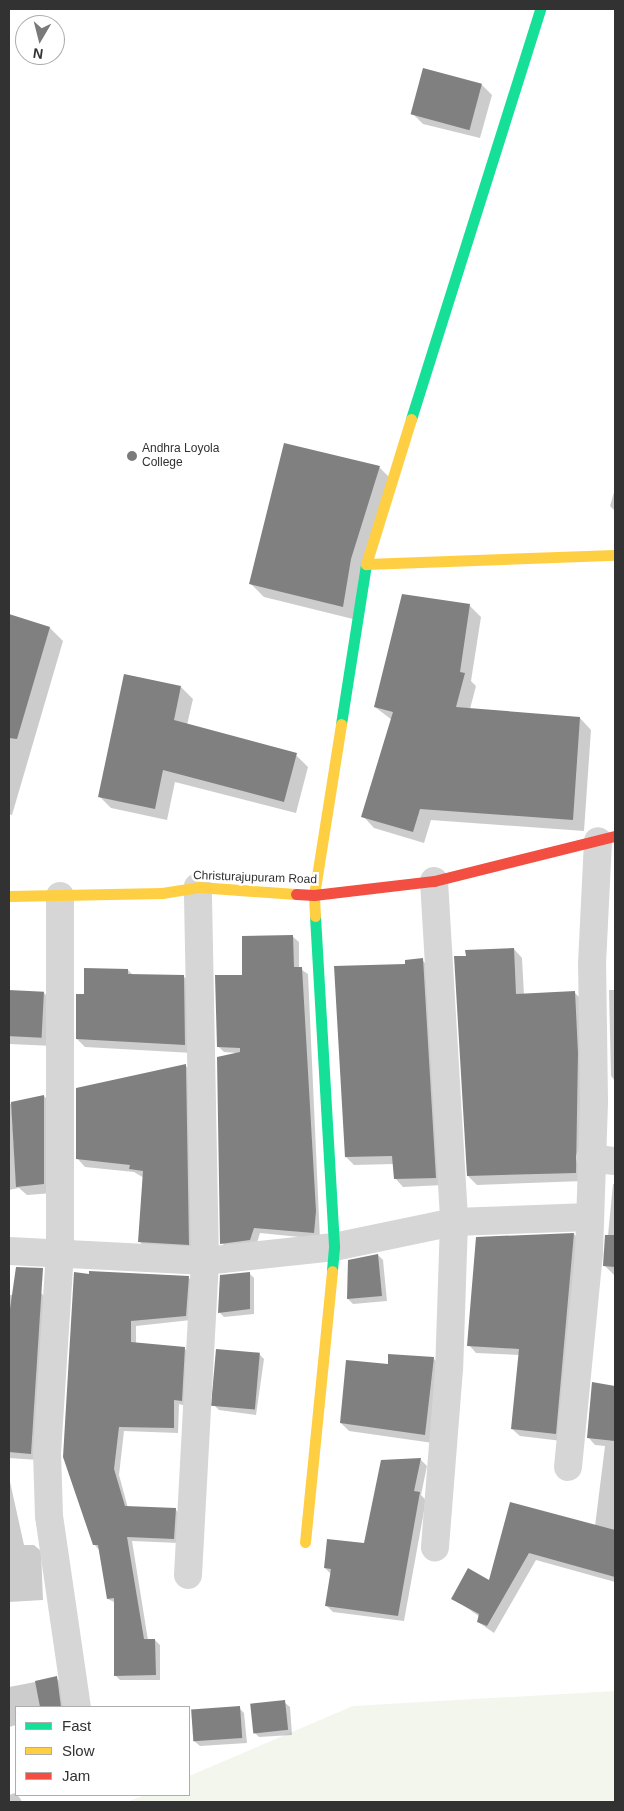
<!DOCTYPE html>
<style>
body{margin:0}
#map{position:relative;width:624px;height:1811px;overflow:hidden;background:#fff;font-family:Helvetica,sans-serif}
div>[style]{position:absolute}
.green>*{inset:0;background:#f3f6ed}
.shadow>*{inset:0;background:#0003}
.building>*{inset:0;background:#808080;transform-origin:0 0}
.street>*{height:28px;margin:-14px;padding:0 14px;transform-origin:14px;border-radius:14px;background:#d6d6d6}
.fast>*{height:11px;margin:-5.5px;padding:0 5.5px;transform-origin:5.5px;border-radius:5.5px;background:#16e098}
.slow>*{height:11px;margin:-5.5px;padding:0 5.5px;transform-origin:5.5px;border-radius:5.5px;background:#ffcf43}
.jam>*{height:11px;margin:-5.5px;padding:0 5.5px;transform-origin:5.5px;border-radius:5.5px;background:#f24e42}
.dots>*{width:14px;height:14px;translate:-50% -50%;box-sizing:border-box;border:2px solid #fff;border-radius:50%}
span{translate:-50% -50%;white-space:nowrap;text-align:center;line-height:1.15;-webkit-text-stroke:5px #fff;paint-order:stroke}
.poi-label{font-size:12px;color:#323232}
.left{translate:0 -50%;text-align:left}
.street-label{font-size:12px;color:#323232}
.frame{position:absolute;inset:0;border:10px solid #323232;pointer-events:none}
.legend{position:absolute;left:15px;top:1706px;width:175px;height:90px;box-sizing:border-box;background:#fff;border:1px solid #adadad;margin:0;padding:6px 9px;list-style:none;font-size:15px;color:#323232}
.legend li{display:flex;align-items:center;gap:10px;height:25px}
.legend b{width:25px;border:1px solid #adadad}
.north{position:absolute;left:15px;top:15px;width:50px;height:50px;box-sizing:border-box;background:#fff;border:1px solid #adadad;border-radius:50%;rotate:188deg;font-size:14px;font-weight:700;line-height:20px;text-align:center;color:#323232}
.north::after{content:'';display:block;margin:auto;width:18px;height:22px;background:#7a7a7a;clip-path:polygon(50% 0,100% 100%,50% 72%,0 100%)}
</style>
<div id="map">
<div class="green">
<i style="clip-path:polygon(615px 1691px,615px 1802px,127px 1802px,145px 1795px,189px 1795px,189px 1776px,353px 1706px)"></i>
</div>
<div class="shadow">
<i style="clip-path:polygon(424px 69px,482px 85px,492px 95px,480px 138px,423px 124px,413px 114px)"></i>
<i style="clip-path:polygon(285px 444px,380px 468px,393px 481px,357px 620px,264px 597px,250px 583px)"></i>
<i style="clip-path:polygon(615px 489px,615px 511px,610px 506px)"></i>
<i style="clip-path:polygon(469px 605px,481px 617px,471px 681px,476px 686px,470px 709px,580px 718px,591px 730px,584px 831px,431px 820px,424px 843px,374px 828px,363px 816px,392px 720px,375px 707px)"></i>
<i style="clip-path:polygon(9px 616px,50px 628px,63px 641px,12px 815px,9px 814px)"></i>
<i style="clip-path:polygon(181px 687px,193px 699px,187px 725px,296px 755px,308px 767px,296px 813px,175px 782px,167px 820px,111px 808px,99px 796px)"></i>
<i style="clip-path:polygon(292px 936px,299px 942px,299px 968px,308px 974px,320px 1239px,260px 1233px,256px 1246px,228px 1249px,222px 1243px,237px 1053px,224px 1052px,218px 1046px,244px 976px)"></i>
<i style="clip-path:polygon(514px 949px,522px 958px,524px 995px,574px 992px,583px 1001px,584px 1181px,477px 1185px,468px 1176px)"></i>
<i style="clip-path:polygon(422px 960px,430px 968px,443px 1185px,403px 1187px,395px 1178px,394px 1164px,354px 1165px,346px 1157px,406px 965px)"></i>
<i style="clip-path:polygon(128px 970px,133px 975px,183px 976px,192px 984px,193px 1053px,85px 1047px,77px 1039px,85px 995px)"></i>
<i style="clip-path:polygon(609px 990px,615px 990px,615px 1081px,611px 1076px)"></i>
<i style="clip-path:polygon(9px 992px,44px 993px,53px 1002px,53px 1046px,10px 1044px,9px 1056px)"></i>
<i style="clip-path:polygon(185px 1065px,194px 1074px,197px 1252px,148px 1250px,139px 1241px,144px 1178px,134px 1172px,85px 1167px,77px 1158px)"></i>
<i style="clip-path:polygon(44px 1096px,53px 1105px,53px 1193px,27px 1195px,19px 1188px,9px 1190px,9px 1104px)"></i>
<i style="clip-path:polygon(613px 1184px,615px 1184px,615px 1276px,605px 1266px)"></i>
<i style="clip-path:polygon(574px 1234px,581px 1242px,562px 1441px,520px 1436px,512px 1429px,520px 1355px,476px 1353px,469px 1345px)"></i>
<i style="clip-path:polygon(378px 1255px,383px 1260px,387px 1301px,353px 1304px,348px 1299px,350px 1261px)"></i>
<i style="clip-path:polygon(249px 1273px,254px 1278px,254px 1314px,224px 1317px,219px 1312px)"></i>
<i style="clip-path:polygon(188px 1277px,193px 1282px,191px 1320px,136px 1326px,136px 1344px,184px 1348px,189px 1353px,186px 1406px,179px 1404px,178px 1433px,124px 1431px,119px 1475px,128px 1508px,175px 1509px,180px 1514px,179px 1543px,132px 1541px,148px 1640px,155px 1640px,160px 1645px,160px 1680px,120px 1680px,115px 1675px,116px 1603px,108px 1599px,99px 1550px,94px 1544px,74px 1292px)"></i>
<i style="clip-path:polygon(41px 1293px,50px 1302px,38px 1460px,9px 1458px,9px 1389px,21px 1386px,9px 1385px,9px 1295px)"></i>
<i style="clip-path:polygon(259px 1354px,264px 1359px,256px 1415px,219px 1410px,214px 1405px)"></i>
<i style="clip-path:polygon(433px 1358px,441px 1366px,433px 1443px,349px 1431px,341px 1423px,389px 1365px)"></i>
<i style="clip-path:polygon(593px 1384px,615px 1387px,615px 1582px,536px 1560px,494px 1633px,478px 1622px,480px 1617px,453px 1598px,489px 1582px,511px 1503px,595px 1526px,605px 1446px,595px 1445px,588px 1437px)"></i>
<i style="clip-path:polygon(420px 1459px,427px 1466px,421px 1495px,426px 1500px,404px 1621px,333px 1612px,327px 1606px,332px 1575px,325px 1568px,365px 1544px)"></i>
<i style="clip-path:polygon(9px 1477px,24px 1545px,34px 1545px,41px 1551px,43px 1600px,9px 1602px)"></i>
<i style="clip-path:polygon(56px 1678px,63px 1684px,67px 1707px,16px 1707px,16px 1725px,9px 1727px,9px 1687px)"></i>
<i style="clip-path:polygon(284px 1702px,290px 1707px,292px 1735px,259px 1737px,254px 1732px)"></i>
<i style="clip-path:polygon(239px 1708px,244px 1713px,247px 1743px,200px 1746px,194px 1741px)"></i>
<i style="clip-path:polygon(15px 1793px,20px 1798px,22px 1802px,9px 1802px,9px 1795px)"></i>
</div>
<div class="building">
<i style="left:423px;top:68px;width:61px;height:48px;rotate:15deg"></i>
<i style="clip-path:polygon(284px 443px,380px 466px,351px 559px,343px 607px,249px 584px)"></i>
<i style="clip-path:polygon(402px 594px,470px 604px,460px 672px,465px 673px,456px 707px,580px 717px,573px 820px,420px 809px,413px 832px,361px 817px,393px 712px,374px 707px)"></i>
<i style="clip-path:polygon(9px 614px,50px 627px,17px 739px,9px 738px)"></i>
<i style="clip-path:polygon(124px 674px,181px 686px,174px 720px,297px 753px,284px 802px,163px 770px,155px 809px,98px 797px)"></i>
<i style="clip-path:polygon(293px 935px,294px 967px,302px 967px,316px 1211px,314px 1233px,254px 1228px,250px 1240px,220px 1244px,217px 1057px,240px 1052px,240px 1048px,217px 1047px,215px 975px,242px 975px,242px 936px)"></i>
<i style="clip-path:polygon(514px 948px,516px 994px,575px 991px,578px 1053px,576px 1173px,467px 1176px,454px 956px,466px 956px,465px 950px)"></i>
<i style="clip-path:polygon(423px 958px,436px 1178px,394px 1179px,392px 1156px,345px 1157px,334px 966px,405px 964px,405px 960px)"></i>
<i style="clip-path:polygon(84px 968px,128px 969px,128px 974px,184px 975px,185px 1045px,76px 1039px,76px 994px,84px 994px)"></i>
<i style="left:9px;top:990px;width:35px;height:46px;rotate:3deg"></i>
<i style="clip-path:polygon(186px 1064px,189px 1245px,138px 1242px,143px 1171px,129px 1169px,130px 1165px,76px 1159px,76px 1088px)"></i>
<i style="clip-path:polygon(44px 1095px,44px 1184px,16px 1187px,11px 1102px)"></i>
<i style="clip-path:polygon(574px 1233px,556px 1434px,511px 1429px,519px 1349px,467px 1346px,476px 1237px)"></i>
<i style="clip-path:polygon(605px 1235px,615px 1235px,615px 1267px,603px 1266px)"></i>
<i style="clip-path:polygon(378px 1254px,382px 1296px,347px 1299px,348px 1260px)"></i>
<i style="clip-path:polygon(16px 1267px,43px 1268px,31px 1454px,9px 1452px,9px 1316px)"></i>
<i style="clip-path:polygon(89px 1271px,189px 1276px,186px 1316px,131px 1321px,131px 1342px,185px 1347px,182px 1401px,174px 1400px,174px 1428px,119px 1427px,114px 1469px,125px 1506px,176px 1508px,174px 1539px,127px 1537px,144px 1639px,155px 1639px,156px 1675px,114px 1676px,114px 1598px,107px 1599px,98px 1545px,93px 1545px,63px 1457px,74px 1272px,89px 1274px)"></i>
<i style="clip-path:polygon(250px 1272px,250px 1309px,218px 1313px,220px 1275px)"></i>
<i style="left:216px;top:1349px;width:44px;height:57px;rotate:5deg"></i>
<i style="clip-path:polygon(388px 1354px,434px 1357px,425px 1435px,340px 1423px,346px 1360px,388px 1364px)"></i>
<i style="clip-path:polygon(592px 1382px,615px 1386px,615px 1441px,587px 1438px)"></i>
<i style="clip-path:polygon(421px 1458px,414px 1491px,420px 1492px,398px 1616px,325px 1606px,331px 1569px,324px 1568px,327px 1539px,364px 1543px,381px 1460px)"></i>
<i style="clip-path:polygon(510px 1502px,615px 1530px,615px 1577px,529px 1553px,487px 1626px,477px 1622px,479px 1614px,451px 1599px,468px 1568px,489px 1580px)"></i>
<i style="clip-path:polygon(57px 1676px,61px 1707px,40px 1707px,35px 1681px)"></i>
<i style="left:285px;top:1700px;width:30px;height:35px;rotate:84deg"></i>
<i style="left:240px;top:1706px;width:32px;height:49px;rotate:86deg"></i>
</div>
<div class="street">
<i style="left:434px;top:881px;width:342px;rotate:86.6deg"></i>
<i style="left:454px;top:1222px;width:147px;rotate:91.9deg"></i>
<i style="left:449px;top:1369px;width:179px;rotate:94.5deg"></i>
<i style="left:60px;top:896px;width:356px;rotate:90deg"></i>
<i style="left:60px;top:1252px;width:200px;rotate:93.7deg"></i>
<i style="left:47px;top:1452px;width:64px;rotate:88.2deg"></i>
<i style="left:49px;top:1516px;width:193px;rotate:81.7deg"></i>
<i style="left:590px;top:1158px;width:25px;rotate:7deg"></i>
<i style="left:9px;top:1251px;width:196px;rotate:2.9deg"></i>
<i style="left:205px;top:1261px;width:130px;rotate:-6.2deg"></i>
<i style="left:334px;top:1247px;width:123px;rotate:-11.8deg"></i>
<i style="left:454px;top:1222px;width:136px;rotate:-2.1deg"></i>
<i style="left:568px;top:1467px;width:215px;rotate:-84.4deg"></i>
<i style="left:589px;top:1253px;width:152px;rotate:-88.1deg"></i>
<i style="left:594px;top:1101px;width:137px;rotate:-90.8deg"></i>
<i style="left:592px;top:964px;width:123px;rotate:-87.2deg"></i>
<i style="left:188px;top:1575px;width:314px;rotate:-86.9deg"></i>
<i style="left:205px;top:1261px;width:374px;rotate:-91.1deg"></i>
</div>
<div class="fast">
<i style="left:411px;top:419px;width:430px;rotate:-72.5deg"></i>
<i style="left:341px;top:724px;width:162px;rotate:-81.1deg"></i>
<i style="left:315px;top:916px;width:332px;rotate:86.7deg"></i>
<i style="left:334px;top:1247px;width:24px;rotate:95deg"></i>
</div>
<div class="slow">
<i style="left:411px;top:419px;width:152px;rotate:107.2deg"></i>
<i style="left:366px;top:564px;width:249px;rotate:-2.1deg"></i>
<i style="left:9px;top:896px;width:153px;rotate:-1.1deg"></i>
<i style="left:162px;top:893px;width:36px;rotate:-9deg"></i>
<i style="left:198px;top:887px;width:98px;rotate:4.1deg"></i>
<i style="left:315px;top:916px;width:21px;rotate:-93deg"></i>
<i style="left:314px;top:895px;width:173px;rotate:-81deg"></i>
<i style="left:305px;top:1542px;width:272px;rotate:-84.3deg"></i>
</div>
<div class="jam">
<i style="left:296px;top:894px;width:18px;rotate:3deg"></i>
<i style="left:314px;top:895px;width:121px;rotate:-6.7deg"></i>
<i style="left:434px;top:881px;width:187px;rotate:-14deg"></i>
</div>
<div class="dots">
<i style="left:132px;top:456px;background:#7a7a7a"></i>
</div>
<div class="poi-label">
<span class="left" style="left:142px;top:456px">Andhra Loyola<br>College</span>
</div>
<div class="street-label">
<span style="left:255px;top:878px;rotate:2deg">Christurajupuram Road</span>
</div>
<div class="frame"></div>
<ul class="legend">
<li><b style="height:6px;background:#16e098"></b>Fast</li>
<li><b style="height:6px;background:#ffcf43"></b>Slow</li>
<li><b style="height:6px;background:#f24e42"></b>Jam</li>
</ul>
<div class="north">N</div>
</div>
